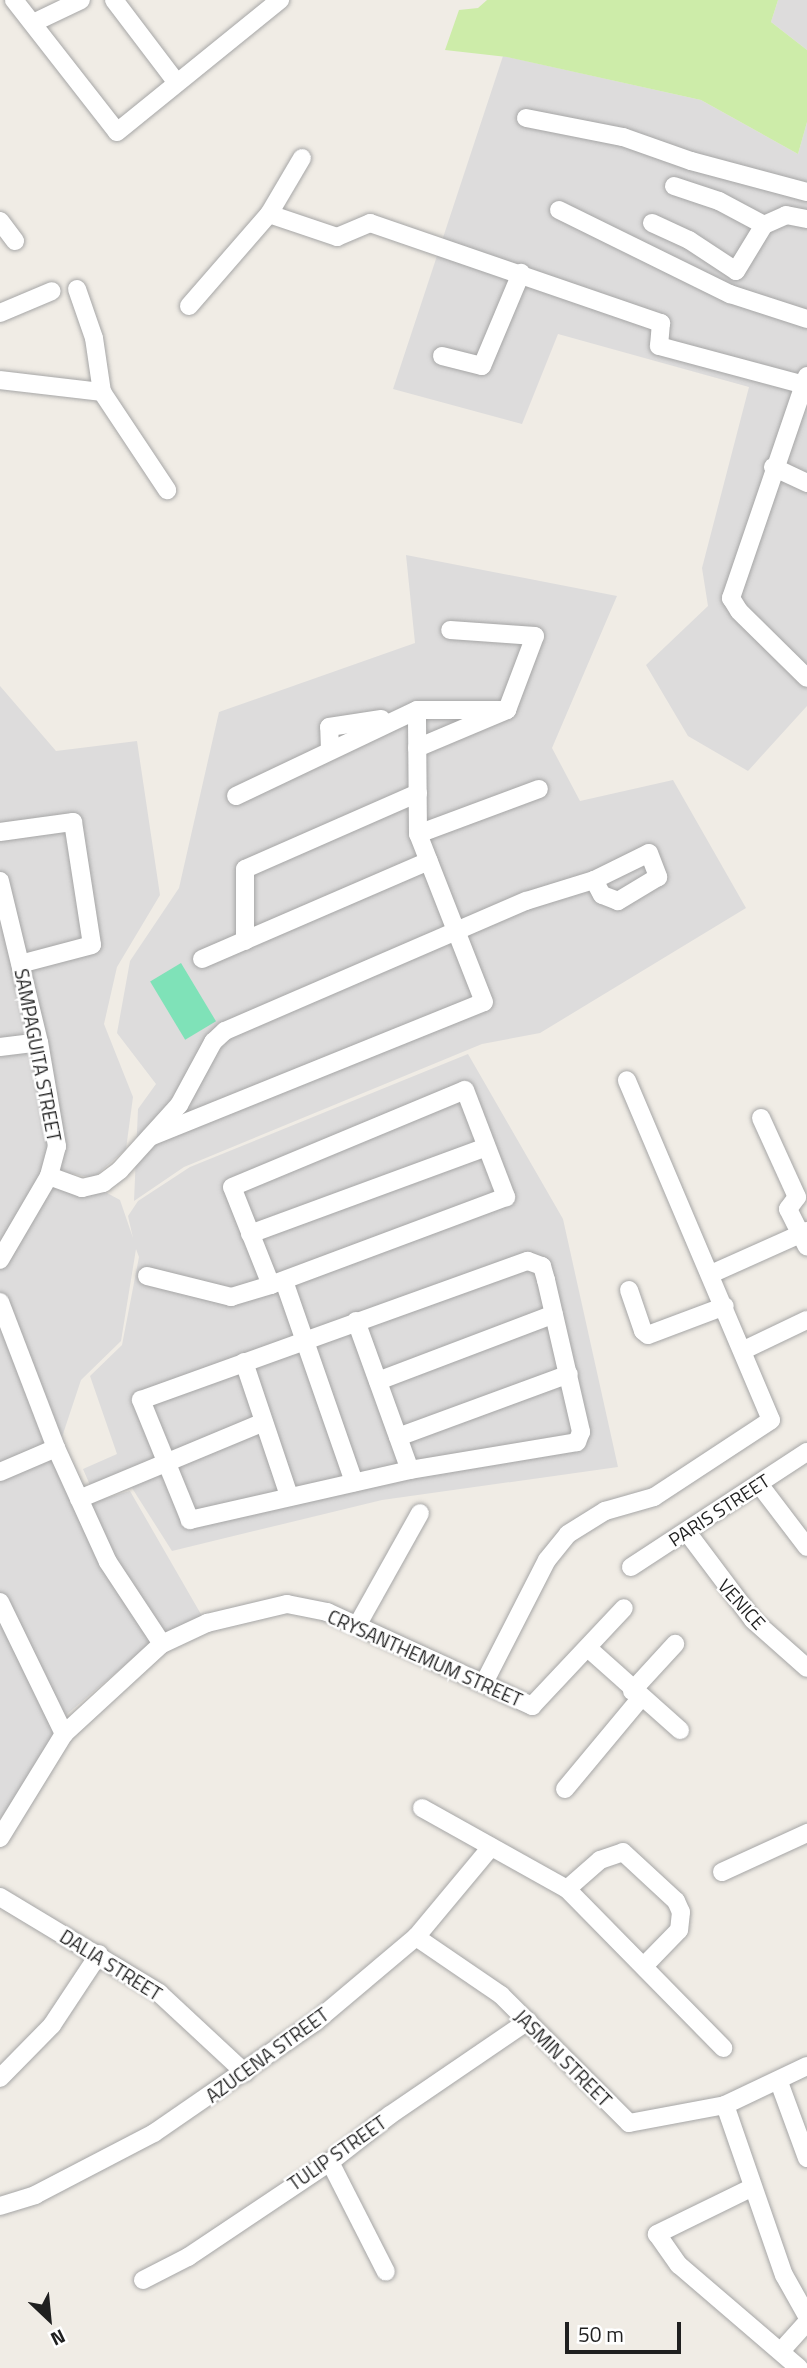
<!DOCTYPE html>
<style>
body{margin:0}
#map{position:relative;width:807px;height:2368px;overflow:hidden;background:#f0ece5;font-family:"Titillium Web",sans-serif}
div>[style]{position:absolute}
.residential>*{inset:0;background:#dddcdc}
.grass>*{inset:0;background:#cdeca9}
.pitch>*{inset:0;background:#7fe2b8;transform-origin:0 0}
.roads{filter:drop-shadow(0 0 2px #a6a6a6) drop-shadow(0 0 2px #a6a6a6)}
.street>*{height:18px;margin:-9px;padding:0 9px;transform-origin:9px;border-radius:9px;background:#fff}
span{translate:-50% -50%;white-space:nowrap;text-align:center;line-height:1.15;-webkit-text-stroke:5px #fff;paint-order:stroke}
.street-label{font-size:19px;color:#1f1f1f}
.north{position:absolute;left:14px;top:2284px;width:70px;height:70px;-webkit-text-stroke:5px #fff;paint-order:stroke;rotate:154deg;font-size:19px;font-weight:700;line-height:28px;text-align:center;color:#1f1f1f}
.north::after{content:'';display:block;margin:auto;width:24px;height:32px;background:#1f1f1f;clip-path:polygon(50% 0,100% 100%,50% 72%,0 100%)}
.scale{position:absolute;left:565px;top:2322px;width:116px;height:32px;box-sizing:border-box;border:4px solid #1f1f1f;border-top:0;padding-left:9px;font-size:21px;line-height:24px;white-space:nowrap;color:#1f1f1f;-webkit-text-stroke:5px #fff;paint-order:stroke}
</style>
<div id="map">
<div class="residential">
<i style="clip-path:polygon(778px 0,807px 0,807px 50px,771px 22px)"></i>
<i style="clip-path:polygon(503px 56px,701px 100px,798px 154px,807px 122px,807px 706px,748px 771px,688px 736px,646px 665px,708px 606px,702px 568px,749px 387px,558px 334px,522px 424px,393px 389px)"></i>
<i style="clip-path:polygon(406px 555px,617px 596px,552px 748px,580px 801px,673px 780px,746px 908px,540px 1033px,482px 1044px,184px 1167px,134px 1201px,138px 1109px,156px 1084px,117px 1033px,130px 961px,179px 888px,219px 712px,415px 643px)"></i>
<i style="clip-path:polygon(0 686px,56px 751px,137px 741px,160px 895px,117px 967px,104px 1024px,133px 1097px,126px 1149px,93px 1178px,70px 1173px,120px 1200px,133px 1238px,128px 1216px,138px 1201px,190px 1167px,468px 1054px,563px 1219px,618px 1467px,382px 1500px,172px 1551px,132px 1488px,96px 1499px,83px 1469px,117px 1454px,90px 1376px,122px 1345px,139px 1257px,136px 1249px,121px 1341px,81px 1380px,61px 1440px,92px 1502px,130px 1491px,202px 1616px,158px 1637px,67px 1714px,0 1820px)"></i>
</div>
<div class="grass">
<i style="clip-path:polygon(487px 0,778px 0,771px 22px,807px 50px,807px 122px,798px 154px,701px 100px,507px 57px,445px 50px,459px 10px,478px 8px)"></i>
</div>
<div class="pitch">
<i style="left:181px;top:963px;width:68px;height:36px;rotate:59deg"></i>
</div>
<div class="roads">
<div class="street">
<i style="left:14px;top:0;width:167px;rotate:52deg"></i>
<i style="left:117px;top:132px;width:210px;rotate:-39deg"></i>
<i style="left:114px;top:0;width:104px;rotate:52.8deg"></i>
<i style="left:33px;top:23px;width:53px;rotate:-25.6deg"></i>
<i style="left:526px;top:118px;width:99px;rotate:11.1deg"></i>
<i style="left:623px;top:137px;width:72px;rotate:19.4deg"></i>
<i style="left:691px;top:161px;width:120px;rotate:15deg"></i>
<i style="left:674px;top:186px;width:47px;rotate:18.4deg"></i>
<i style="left:719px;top:201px;width:51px;rotate:28.1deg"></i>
<i style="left:559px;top:210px;width:191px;rotate:26.2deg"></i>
<i style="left:730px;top:294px;width:81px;rotate:18deg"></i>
<i style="left:269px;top:214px;width:65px;rotate:-59.5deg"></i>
<i style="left:0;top:221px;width:25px;rotate:53deg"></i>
<i style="left:652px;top:223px;width:41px;rotate:24.7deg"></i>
<i style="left:689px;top:240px;width:56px;rotate:33.4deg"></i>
<i style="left:736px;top:271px;width:54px;rotate:-58.7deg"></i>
<i style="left:764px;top:225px;width:24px;rotate:-24deg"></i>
<i style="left:786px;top:215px;width:21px;rotate:11deg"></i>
<i style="left:77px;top:289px;width:52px;rotate:70.9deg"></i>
<i style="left:94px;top:338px;width:55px;rotate:81.6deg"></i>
<i style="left:102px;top:392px;width:118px;rotate:56.4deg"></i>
<i style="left:189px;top:306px;width:122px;rotate:-49deg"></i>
<i style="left:269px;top:214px;width:72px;rotate:18.7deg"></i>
<i style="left:337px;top:237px;width:36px;rotate:-23deg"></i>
<i style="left:370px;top:223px;width:308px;rotate:19deg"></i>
<i style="left:661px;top:323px;width:23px;rotate:95deg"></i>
<i style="left:659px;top:346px;width:151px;rotate:15deg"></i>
<i style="left:0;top:313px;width:56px;rotate:-22.9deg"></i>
<i style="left:442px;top:356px;width:41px;rotate:14deg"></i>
<i style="left:482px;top:366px;width:101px;rotate:-67.2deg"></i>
<i style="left:807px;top:376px;width:235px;rotate:108.9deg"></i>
<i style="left:731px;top:598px;width:15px;rotate:58deg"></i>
<i style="left:739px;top:611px;width:95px;rotate:44.6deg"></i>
<i style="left:0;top:380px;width:103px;rotate:6.7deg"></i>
<i style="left:773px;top:467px;width:38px;rotate:25deg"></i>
<i style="left:417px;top:748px;width:98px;rotate:-22.9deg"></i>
<i style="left:507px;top:710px;width:79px;rotate:-69.3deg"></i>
<i style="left:535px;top:636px;width:85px;rotate:-176deg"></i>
<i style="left:330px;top:750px;width:23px;rotate:-92deg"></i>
<i style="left:329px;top:727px;width:53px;rotate:-8.7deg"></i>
<i style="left:236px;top:796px;width:200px;rotate:-25.4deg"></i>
<i style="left:417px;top:710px;width:90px"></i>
<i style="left:0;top:832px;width:74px;rotate:-7.8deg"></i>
<i style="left:73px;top:822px;width:124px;rotate:81.2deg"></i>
<i style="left:92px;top:945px;width:74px;rotate:165.2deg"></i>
<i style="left:418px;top:834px;width:129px;rotate:-20.4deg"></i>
<i style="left:0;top:881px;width:166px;rotate:76.4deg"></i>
<i style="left:39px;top:1042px;width:106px;rotate:80.2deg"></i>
<i style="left:57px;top:1146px;width:31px;rotate:105deg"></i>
<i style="left:49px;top:1176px;width:97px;rotate:120.3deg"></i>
<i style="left:245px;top:941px;width:72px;rotate:-90deg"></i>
<i style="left:245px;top:869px;width:189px;rotate:-23.7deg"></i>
<i style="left:202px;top:959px;width:247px;rotate:-23.4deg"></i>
<i style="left:0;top:1047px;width:39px;rotate:-7deg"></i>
<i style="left:465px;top:1090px;width:115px;rotate:69deg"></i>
<i style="left:506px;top:1197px;width:251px;rotate:159.5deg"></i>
<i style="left:271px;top:1285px;width:105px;rotate:-111.7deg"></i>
<i style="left:232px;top:1187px;width:252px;rotate:-22.6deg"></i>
<i style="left:761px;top:1118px;width:87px;rotate:65.5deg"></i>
<i style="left:797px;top:1197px;width:15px;rotate:127deg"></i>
<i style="left:788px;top:1209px;width:42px;rotate:63.4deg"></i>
<i style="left:150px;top:1137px;width:360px;rotate:-22deg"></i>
<i style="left:484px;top:1002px;width:180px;rotate:-111.4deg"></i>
<i style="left:418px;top:834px;width:124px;rotate:-90.5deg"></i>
<i style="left:49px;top:1176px;width:35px;rotate:20deg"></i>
<i style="left:82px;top:1188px;width:22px;rotate:-13deg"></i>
<i style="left:103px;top:1183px;width:21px;rotate:-37deg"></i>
<i style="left:120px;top:1170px;width:88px;rotate:-47.8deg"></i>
<i style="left:179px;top:1105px;width:72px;rotate:-61.6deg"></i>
<i style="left:213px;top:1042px;width:16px;rotate:-43deg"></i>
<i style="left:225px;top:1031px;width:328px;rotate:-23.4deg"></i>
<i style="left:526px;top:901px;width:71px;rotate:-17.2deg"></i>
<i style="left:594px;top:880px;width:61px;rotate:-26.1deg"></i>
<i style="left:649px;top:853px;width:26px;rotate:69deg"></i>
<i style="left:658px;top:877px;width:47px;rotate:149deg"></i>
<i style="left:618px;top:901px;width:17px;rotate:-159deg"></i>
<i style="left:602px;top:895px;width:17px;rotate:-118deg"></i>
<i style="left:250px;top:1234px;width:252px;rotate:-20.2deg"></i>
<i style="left:528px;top:1261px;width:15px;rotate:20deg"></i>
<i style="left:542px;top:1266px;width:15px;rotate:74deg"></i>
<i style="left:546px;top:1280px;width:156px;rotate:77deg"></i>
<i style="left:581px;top:1432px;width:11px;rotate:112deg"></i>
<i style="left:577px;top:1442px;width:169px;rotate:170.5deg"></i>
<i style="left:410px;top:1470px;width:226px;rotate:167.2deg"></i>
<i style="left:190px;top:1520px;width:130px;rotate:-112.2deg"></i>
<i style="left:141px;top:1400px;width:411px;rotate:-19.8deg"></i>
<i style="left:711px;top:1274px;width:105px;rotate:-24.1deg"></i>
<i style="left:147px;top:1276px;width:87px;rotate:14deg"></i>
<i style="left:231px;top:1297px;width:42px;rotate:-16.7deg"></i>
<i style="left:284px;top:1281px;width:213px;rotate:70.8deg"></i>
<i style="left:629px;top:1290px;width:43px;rotate:71.1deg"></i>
<i style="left:643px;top:1331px;width:6px;rotate:39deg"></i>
<i style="left:648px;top:1335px;width:82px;rotate:-20.6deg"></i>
<i style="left:0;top:1302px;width:156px;rotate:69deg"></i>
<i style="left:56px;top:1448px;width:125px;rotate:65.5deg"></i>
<i style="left:108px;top:1562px;width:98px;rotate:56.6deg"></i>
<i style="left:356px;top:1321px;width:158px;rotate:70.1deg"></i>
<i style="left:744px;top:1350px;width:70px;rotate:-25.5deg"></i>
<i style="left:244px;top:1362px;width:141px;rotate:71.4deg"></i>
<i style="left:378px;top:1381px;width:188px;rotate:-20.8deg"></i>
<i style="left:398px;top:1437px;width:182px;rotate:-20.2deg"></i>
<i style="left:0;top:1472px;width:61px;rotate:-23.2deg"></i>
<i style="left:759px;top:1484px;width:79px;rotate:52.7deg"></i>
<i style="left:79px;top:1499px;width:200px;rotate:-22.6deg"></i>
<i style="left:687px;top:1532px;width:110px;rotate:53.1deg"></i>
<i style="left:753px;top:1620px;width:72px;rotate:41.6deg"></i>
<i style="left:631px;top:1567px;width:210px;rotate:-33.2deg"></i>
<i style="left:0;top:1602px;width:147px;rotate:64.1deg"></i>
<i style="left:358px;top:1624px;width:127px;rotate:-60.8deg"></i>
<i style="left:589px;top:1649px;width:122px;rotate:41.7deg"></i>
<i style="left:484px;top:1683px;width:138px;rotate:-62.9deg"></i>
<i style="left:547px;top:1560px;width:33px;rotate:-51deg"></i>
<i style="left:568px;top:1534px;width:44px;rotate:-31.9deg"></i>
<i style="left:605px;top:1511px;width:51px;rotate:-15.9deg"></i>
<i style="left:654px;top:1497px;width:140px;rotate:-33.3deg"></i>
<i style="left:771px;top:1420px;width:369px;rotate:-113deg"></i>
<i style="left:632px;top:1691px;width:64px;rotate:-47.5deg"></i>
<i style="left:565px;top:1789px;width:117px;rotate:-50.2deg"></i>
<i style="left:422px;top:1808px;width:166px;rotate:29.2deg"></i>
<i style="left:567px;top:1889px;width:223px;rotate:45.5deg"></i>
<i style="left:0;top:1838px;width:122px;rotate:-58.4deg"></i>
<i style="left:64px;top:1734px;width:133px;rotate:-42.6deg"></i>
<i style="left:162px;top:1644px;width:50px;rotate:-25deg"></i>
<i style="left:207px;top:1623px;width:82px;rotate:-13.4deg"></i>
<i style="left:287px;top:1604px;width:41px;rotate:11.3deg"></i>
<i style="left:327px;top:1612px;width:226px;rotate:24.6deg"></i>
<i style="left:532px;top:1706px;width:134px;rotate:-46.8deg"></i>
<i style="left:722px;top:1872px;width:94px;rotate:-24.6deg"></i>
<i style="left:567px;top:1889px;width:44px;rotate:-41.3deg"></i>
<i style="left:600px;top:1860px;width:24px;rotate:-19deg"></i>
<i style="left:623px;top:1852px;width:72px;rotate:42.8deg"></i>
<i style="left:676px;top:1901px;width:12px;rotate:66deg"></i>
<i style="left:681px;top:1912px;width:18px;rotate:96deg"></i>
<i style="left:679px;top:1930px;width:49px;rotate:134.2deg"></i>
<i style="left:0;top:1897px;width:186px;rotate:31.1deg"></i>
<i style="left:159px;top:1993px;width:117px;rotate:42.9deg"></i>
<i style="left:416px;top:1937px;width:103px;rotate:34.3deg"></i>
<i style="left:501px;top:1995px;width:181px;rotate:45deg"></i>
<i style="left:629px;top:2123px;width:98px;rotate:-10.6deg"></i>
<i style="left:725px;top:2105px;width:91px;rotate:-25.4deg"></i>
<i style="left:0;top:2078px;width:74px;rotate:-45.5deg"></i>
<i style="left:52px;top:2025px;width:85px;rotate:-56.5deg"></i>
<i style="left:779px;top:2082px;width:81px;rotate:69.8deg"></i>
<i style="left:725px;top:2105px;width:180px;rotate:70.9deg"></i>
<i style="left:784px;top:2275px;width:47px;rotate:60.7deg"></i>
<i style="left:330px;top:2162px;width:123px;rotate:63deg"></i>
<i style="left:751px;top:2188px;width:105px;rotate:153.9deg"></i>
<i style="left:657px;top:2234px;width:38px;rotate:55deg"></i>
<i style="left:679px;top:2265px;width:158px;rotate:40.6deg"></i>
<i style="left:0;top:2206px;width:37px;rotate:-17deg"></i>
<i style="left:35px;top:2195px;width:134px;rotate:-27.5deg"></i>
<i style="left:154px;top:2133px;width:196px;rotate:-34.6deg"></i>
<i style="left:315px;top:2022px;width:132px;rotate:-40.1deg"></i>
<i style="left:416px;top:1937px;width:117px;rotate:-50.2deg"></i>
<i style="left:143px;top:2280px;width:51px;rotate:-27.1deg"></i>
<i style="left:188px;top:2257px;width:171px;rotate:-33.8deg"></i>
<i style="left:330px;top:2162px;width:76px;rotate:-38.1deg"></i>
<i style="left:390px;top:2115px;width:167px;rotate:-34.3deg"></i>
<i style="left:781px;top:2351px;width:39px;rotate:-48deg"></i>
</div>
</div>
<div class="street-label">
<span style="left:38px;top:1055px;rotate:79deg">SAMPAGUITA STREET</span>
<span style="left:719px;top:1510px;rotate:-33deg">PARIS STREET</span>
<span style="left:742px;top:1604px;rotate:48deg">VENICE</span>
<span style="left:425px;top:1658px;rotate:24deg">CRYSANTHEMUM STREET</span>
<span style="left:111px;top:1965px;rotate:32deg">DALIA STREET</span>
<span style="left:267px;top:2055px;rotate:-36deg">AZUCENA STREET</span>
<span style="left:563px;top:2058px;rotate:45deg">JASMIN STREET</span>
<span style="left:337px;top:2153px;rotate:-35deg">TULIP STREET</span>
</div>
<div class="north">N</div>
<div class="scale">50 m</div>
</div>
